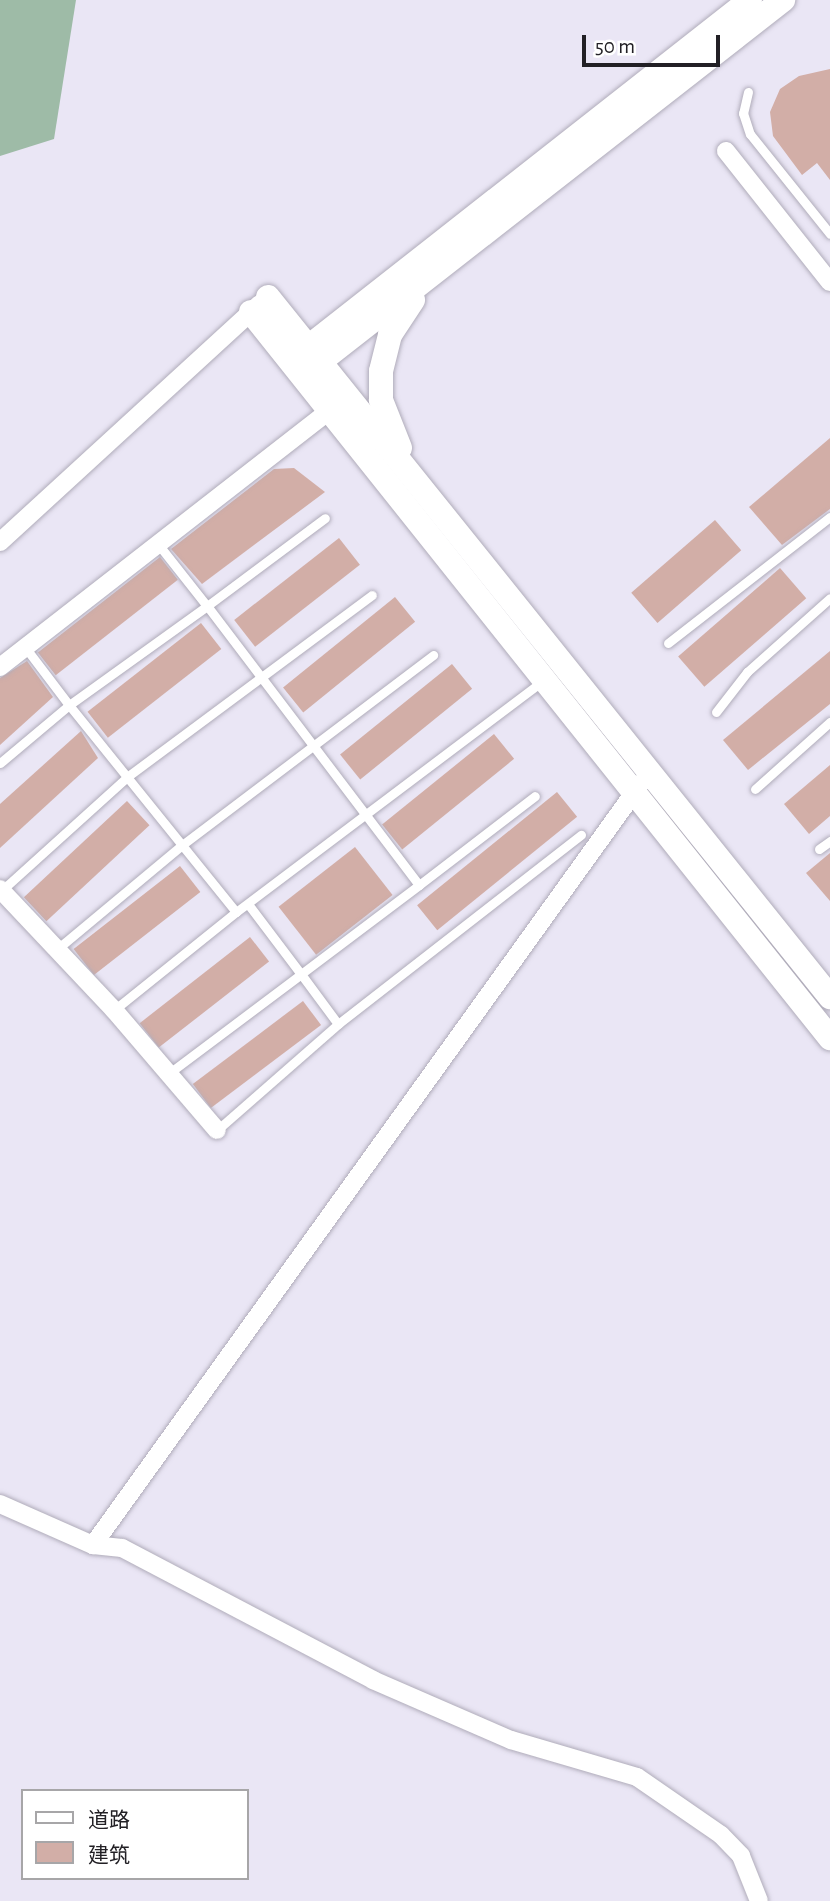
<!DOCTYPE html>
<meta charset="utf-8">
<style>
body{margin:0}
#map{position:relative;width:830px;height:1901px;overflow:hidden;background:#eae6f5;font-family:"Alegreya Sans","Noto Sans SC",sans-serif}
div>[style]{position:absolute}
.forest>*{inset:0;background:#9ebba7}
.building>*{inset:0;background:#d2aea7;transform-origin:0 0}
.roads{filter:drop-shadow(0 0 2px #b0acba) drop-shadow(0 0 2px #b0acba)}
.lane>*{height:9px;margin:-4.5px;padding:0 4.5px;transform-origin:4.5px;border-radius:4.5px;background:#fff}
.street>*{height:18px;margin:-9px;padding:0 9px;transform-origin:9px;border-radius:9px;background:#fff}
.secondary>*{height:24px;margin:-12px;padding:0 12px;transform-origin:12px;border-radius:12px;background:#fff}
span{translate:-50% -50%;white-space:nowrap;text-align:center;line-height:1.15;-webkit-text-stroke:7px #fff;paint-order:stroke}
.legend{position:absolute;left:21px;top:1789px;width:228px;height:91px;box-sizing:border-box;background:#fff;border:2px solid #a7a6a8;margin:0;padding:9px 12px;list-style:none;font-size:21px;color:#222025}
.legend li{display:flex;align-items:center;gap:14px;height:35px}
.legend b{width:35px;border:2px solid #a7a6a8}
.scale{position:absolute;left:582px;top:35px;width:138px;height:32px;box-sizing:border-box;border:4px solid #222025;border-top:0;padding-left:9px;font-size:21px;line-height:24px;white-space:nowrap;color:#222025;-webkit-text-stroke:5px #fff;paint-order:stroke}
</style>
<div id="map">
<div class="forest">
<i style="clip-path:polygon(0 0,76px 0,54px 139px,0 156px)"></i>
</div>
<div class="building">
<i style="clip-path:polygon(830px 69px,830px 180px,817px 163px,802px 175px,773px 136px,770px 112px,780px 89px,799px 76px)"></i>
<i style="clip-path:polygon(830px 438px,830px 509px,782px 545px,749px 507px)"></i>
<i style="clip-path:polygon(294px 468px,325px 492px,202px 584px,171px 549px,274px 469px)"></i>
<i style="left:715px;top:520px;width:40px;height:111px;rotate:49deg"></i>
<i style="left:339px;top:538px;width:34px;height:133px;rotate:52deg"></i>
<i style="left:160px;top:557px;width:29px;height:155px;rotate:52deg"></i>
<i style="left:780px;top:568px;width:40px;height:135px;rotate:49deg"></i>
<i style="left:395px;top:597px;width:32px;height:144px;rotate:51deg"></i>
<i style="left:201px;top:623px;width:33px;height:144px;rotate:52deg"></i>
<i style="clip-path:polygon(830px 651px,830px 704px,748px 770px,723px 740px)"></i>
<i style="clip-path:polygon(27px 661px,53px 697px,0 745px,0 678px)"></i>
<i style="left:452px;top:664px;width:32px;height:144px;rotate:51deg"></i>
<i style="clip-path:polygon(81px 731px,98px 758px,0 848px,0 804px)"></i>
<i style="left:494px;top:734px;width:32px;height:144px;rotate:51deg"></i>
<i style="clip-path:polygon(830px 765px,830px 816px,809px 834px,784px 804px)"></i>
<i style="left:557px;top:792px;width:32px;height:180px;rotate:51deg"></i>
<i style="left:127px;top:801px;width:33px;height:141px;rotate:47deg"></i>
<i style="left:355px;top:847px;width:61px;height:97px;rotate:52deg"></i>
<i style="clip-path:polygon(830px 853px,830px 901px,806px 873px)"></i>
<i style="left:180px;top:866px;width:33px;height:135px;rotate:52deg"></i>
<i style="left:250px;top:937px;width:31px;height:140px;rotate:52deg"></i>
<i style="left:303px;top:1001px;width:30px;height:138px;rotate:53deg"></i>
</div>
<div class="roads">
<div class="lane">
<i style="left:748px;top:92px;width:22px;rotate:103deg"></i>
<i style="left:743px;top:113px;width:22px;rotate:72deg"></i>
<i style="left:750px;top:134px;width:128px;rotate:51.3deg"></i>
<i style="left:158px;top:544px;width:79px;rotate:51.7deg"></i>
<i style="left:207px;top:606px;width:170px;rotate:144.3deg"></i>
<i style="left:69px;top:705px;width:266px;rotate:51.1deg"></i>
<i style="left:236px;top:912px;width:383px;rotate:-37deg"></i>
<i style="left:668px;top:643px;width:205px;rotate:-37.9deg"></i>
<i style="left:716px;top:712px;width:51px;rotate:-52.2deg"></i>
<i style="left:747px;top:672px;width:111px;rotate:-41.7deg"></i>
<i style="left:0;top:763px;width:90px;rotate:-40deg"></i>
<i style="left:69px;top:705px;width:73px;rotate:-127.2deg"></i>
<i style="left:755px;top:789px;width:101px;rotate:-41.8deg"></i>
<i style="left:819px;top:849px;width:14px;rotate:-36deg"></i>
<i style="left:419px;top:885px;width:146px;rotate:-37.5deg"></i>
<i style="left:1px;top:891px;width:170px;rotate:-42.1deg"></i>
<i style="left:127px;top:777px;width:305px;rotate:-36.6deg"></i>
<i style="left:248px;top:904px;width:88px;rotate:52.9deg"></i>
<i style="left:301px;top:974px;width:148px;rotate:-37deg"></i>
<i style="left:419px;top:885px;width:350px;rotate:-127.2deg"></i>
<i style="left:207px;top:606px;width:147px;rotate:-36.7deg"></i>
<i style="left:56px;top:950px;width:164px;rotate:-39.8deg"></i>
<i style="left:182px;top:845px;width:315px;rotate:-37.1deg"></i>
<i style="left:114px;top:1010px;width:156px;rotate:-38.8deg"></i>
<i style="left:338px;top:1024px;width:308px;rotate:-37.9deg"></i>
<i style="left:168px;top:1074px;width:166px;rotate:-36.9deg"></i>
<i style="left:301px;top:974px;width:62px;rotate:53.5deg"></i>
<i style="left:338px;top:1024px;width:161px;rotate:138.8deg"></i>
</div>
<div class="street">
<i style="left:726px;top:151px;width:167px;rotate:51.6deg"></i>
<i style="left:0;top:542px;width:352px;rotate:-42.5deg"></i>
<i style="left:0;top:667px;width:417px;rotate:-37.9deg"></i>
<i style="left:0;top:889px;width:166px;rotate:46.7deg"></i>
<i style="left:114px;top:1010px;width:158px;rotate:49.4deg"></i>
<i style="left:0;top:1504px;width:102px;rotate:23.8deg"></i>
<i style="left:93px;top:1545px;width:29px;rotate:6deg"></i>
<i style="left:122px;top:1548px;width:284px;rotate:27.7deg"></i>
<i style="left:373px;top:1680px;width:150px;rotate:23.5deg"></i>
<i style="left:511px;top:1740px;width:131px;rotate:16.4deg"></i>
<i style="left:637px;top:1777px;width:102px;rotate:34.6deg"></i>
<i style="left:721px;top:1835px;width:29px;rotate:46deg"></i>
<i style="left:741px;top:1856px;width:48px;rotate:68.2deg"></i>
<i style="left:93px;top:1545px;width:939px;rotate:-54.28deg"></i>
</div>
<div class="secondary">
<i style="left:268px;top:297px;width:898px;rotate:51.24deg"></i>
<i style="left:251px;top:312px;width:929px;rotate:51.43deg"></i>
<i style="left:297px;top:356px;width:576px;rotate:-38.16deg"></i>
<i style="left:308px;top:371px;width:603px;rotate:-37.99deg"></i>
<i style="left:400px;top:448px;width:52px;rotate:-111.6deg"></i>
<i style="left:381px;top:400px;width:29px;rotate:-90deg"></i>
<i style="left:381px;top:371px;width:37px;rotate:-76deg"></i>
<i style="left:390px;top:335px;width:42px;rotate:-56.7deg"></i>
</div>
</div>
<ul class="legend">
<li><b style="height:9px;background:#fff"></b>道路</li>
<li><b style="height:19px;background:#d2aea7"></b>建筑</li>
</ul>
<div class="scale">50 m</div>
</div>
